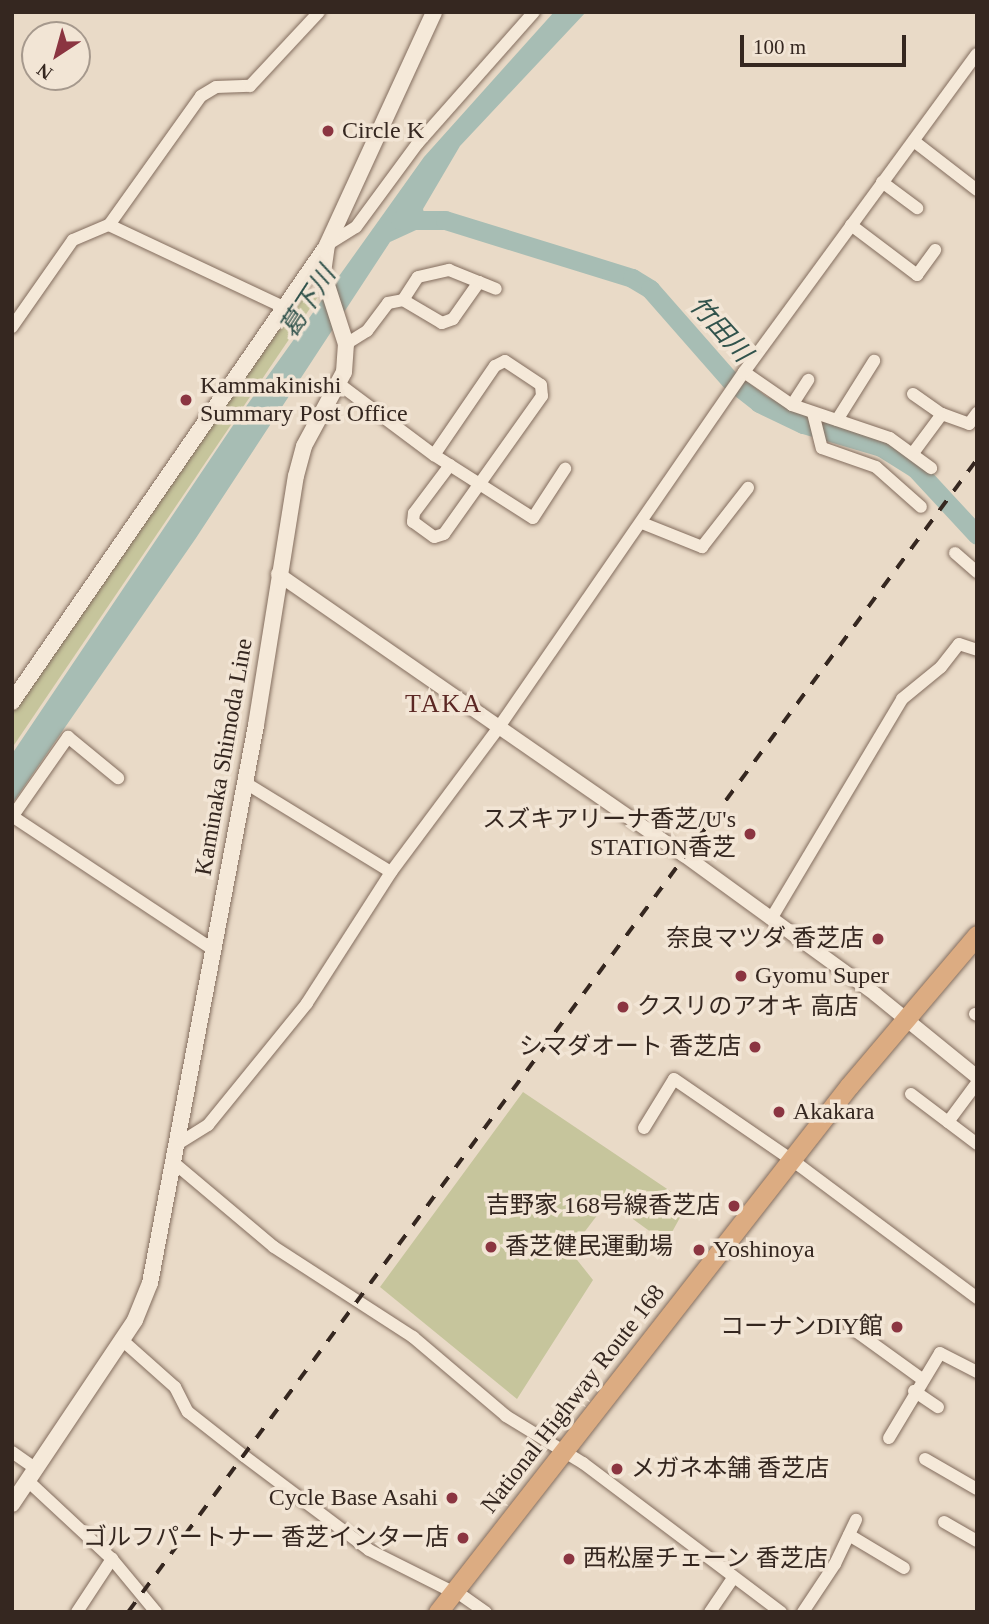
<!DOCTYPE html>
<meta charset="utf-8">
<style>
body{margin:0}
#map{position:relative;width:989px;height:1624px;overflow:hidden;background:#e9dac7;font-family:"Times New Roman","Noto Sans JP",serif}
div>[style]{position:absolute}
.green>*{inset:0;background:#c6c59c}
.water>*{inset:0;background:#a7bdb4}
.river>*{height:19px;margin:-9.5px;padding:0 9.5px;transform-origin:9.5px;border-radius:9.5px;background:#a7bdb4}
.roads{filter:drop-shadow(0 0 2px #836d5e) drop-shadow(0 0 2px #836d5e)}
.minor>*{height:12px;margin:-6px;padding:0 6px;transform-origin:6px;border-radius:6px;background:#f5e9d9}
.tertiary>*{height:14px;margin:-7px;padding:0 7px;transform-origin:7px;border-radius:7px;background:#f5e9d9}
.secondary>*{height:16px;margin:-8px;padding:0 8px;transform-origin:8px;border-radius:8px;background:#f5e9d9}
.trunk>*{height:19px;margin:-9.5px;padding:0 9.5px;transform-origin:9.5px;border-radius:9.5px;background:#dcac82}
.rail>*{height:3.5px;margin-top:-1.75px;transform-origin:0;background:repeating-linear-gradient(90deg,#352720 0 12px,transparent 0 24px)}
.dots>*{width:19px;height:19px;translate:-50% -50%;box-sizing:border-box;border:4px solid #f2e5d5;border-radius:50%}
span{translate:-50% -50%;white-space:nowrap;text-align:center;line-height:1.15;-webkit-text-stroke:7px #f2e5d5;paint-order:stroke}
.poi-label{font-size:24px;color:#352720}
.left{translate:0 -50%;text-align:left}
.right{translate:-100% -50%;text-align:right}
.street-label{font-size:24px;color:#352720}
.water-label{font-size:26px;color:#31534c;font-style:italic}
.neighbourhood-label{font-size:26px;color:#5c2824;letter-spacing:2px}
.frame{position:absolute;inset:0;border:14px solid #352720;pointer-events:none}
.north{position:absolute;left:21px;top:21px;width:70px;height:70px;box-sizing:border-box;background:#f2e5d5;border:2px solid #a6998d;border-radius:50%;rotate:216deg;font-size:19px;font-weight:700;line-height:28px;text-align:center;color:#352720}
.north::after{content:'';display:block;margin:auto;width:24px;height:32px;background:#8b3541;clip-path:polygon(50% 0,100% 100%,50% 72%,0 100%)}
.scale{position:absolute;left:740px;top:35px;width:166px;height:32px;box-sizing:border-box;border:4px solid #352720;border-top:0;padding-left:9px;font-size:21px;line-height:24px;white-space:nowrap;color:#352720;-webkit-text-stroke:5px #f2e5d5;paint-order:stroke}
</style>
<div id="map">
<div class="green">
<i style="clip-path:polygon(308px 289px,319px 295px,12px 748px,12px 709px)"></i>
<i style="clip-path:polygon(523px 1092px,688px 1203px,666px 1243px,608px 1201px,570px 1251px,593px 1280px,517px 1399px,380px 1287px)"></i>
</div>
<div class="water">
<i style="clip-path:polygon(554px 12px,586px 12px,460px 146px,423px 209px,427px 225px,390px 242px,196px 538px,12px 804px,12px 754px,240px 415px,424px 157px)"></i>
</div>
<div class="river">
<i style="left:400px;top:220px;width:45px"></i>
<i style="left:445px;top:220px;width:196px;rotate:17.2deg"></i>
<i style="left:632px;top:278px;width:21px;rotate:31deg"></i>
<i style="left:650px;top:289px;width:121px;rotate:48.7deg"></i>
<i style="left:730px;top:380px;width:37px;rotate:38deg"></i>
<i style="left:759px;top:403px;width:49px;rotate:25.5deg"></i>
<i style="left:803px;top:424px;width:81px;rotate:16.4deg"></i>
<i style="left:881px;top:447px;width:40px;rotate:32deg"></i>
<i style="left:915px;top:468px;width:91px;rotate:47.2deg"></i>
</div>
<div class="roads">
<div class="minor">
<i style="left:915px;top:142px;width:78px;rotate:37.7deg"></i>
<i style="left:882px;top:182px;width:44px;rotate:36.6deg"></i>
<i style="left:109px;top:225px;width:158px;rotate:-54.5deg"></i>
<i style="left:201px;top:96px;width:17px;rotate:-31deg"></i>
<i style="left:216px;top:87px;width:34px;rotate:-2deg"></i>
<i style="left:250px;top:86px;width:101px;rotate:-47deg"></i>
<i style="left:851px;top:225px;width:83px;rotate:37.1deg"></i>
<i style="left:917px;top:275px;width:31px;rotate:-54deg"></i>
<i style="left:327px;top:245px;width:34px;rotate:-32deg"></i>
<i style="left:356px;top:227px;width:104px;rotate:-53.6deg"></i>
<i style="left:418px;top:143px;width:175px;rotate:-48.5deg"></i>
<i style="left:479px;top:282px;width:45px;rotate:125.1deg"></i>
<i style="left:453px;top:319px;width:12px;rotate:160deg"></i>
<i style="left:442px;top:323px;width:45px;rotate:-149.5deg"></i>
<i style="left:403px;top:300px;width:27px;rotate:-57deg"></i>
<i style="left:418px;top:277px;width:32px;rotate:-13deg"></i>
<i style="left:449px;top:270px;width:32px;rotate:22deg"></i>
<i style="left:479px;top:282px;width:18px;rotate:22deg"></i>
<i style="left:12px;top:327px;width:106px;rotate:-55deg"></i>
<i style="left:73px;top:240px;width:39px;rotate:-23deg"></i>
<i style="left:109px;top:225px;width:192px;rotate:25.2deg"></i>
<i style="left:346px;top:344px;width:25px;rotate:-32deg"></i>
<i style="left:367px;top:331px;width:35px;rotate:-53deg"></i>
<i style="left:388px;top:303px;width:15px;rotate:-11deg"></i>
<i style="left:744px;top:372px;width:58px;rotate:34.5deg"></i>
<i style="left:792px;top:405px;width:103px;rotate:18.6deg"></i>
<i style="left:890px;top:438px;width:51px;rotate:36.2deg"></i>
<i style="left:339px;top:384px;width:119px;rotate:36.8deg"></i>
<i style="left:434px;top:455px;width:117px;rotate:32.5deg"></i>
<i style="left:533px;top:518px;width:59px;rotate:-56.9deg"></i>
<i style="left:913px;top:394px;width:35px;rotate:35deg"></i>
<i style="left:942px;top:414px;width:49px;rotate:126.6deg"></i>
<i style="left:792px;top:405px;width:30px;rotate:-57deg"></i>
<i style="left:813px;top:413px;width:36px;rotate:76deg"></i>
<i style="left:822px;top:448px;width:57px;rotate:19.4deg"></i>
<i style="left:876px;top:467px;width:60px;rotate:41.6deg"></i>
<i style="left:942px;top:414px;width:29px;rotate:20deg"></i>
<i style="left:969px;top:424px;width:14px;rotate:-54deg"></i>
<i style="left:837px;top:420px;width:70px;rotate:-57.9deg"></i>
<i style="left:434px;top:455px;width:108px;rotate:-55.6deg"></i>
<i style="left:495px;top:366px;width:11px;rotate:-27deg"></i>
<i style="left:505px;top:361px;width:43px;rotate:33.7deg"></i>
<i style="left:541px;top:385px;width:11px;rotate:85deg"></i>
<i style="left:542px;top:396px;width:169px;rotate:125.4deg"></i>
<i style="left:444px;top:534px;width:10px;rotate:163deg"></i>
<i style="left:434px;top:537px;width:26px;rotate:-144deg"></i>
<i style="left:413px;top:522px;width:9px;rotate:-84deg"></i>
<i style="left:414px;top:513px;width:60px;rotate:-53.1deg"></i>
<i style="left:642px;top:523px;width:65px;rotate:21.8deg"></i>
<i style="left:702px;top:547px;width:75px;rotate:-52.1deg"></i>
<i style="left:955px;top:553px;width:29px;rotate:41deg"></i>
<i style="left:244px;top:782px;width:172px;rotate:31.5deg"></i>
<i style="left:12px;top:816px;width:239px;rotate:33.6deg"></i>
<i style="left:12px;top:817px;width:98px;rotate:-55deg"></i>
<i style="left:68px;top:737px;width:65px;rotate:39.4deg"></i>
<i style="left:771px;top:919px;width:256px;rotate:-59.2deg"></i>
<i style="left:902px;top:699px;width:50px;rotate:-39.4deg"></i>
<i style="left:941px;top:667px;width:29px;rotate:-52deg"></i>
<i style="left:959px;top:644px;width:19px;rotate:18deg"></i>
<i style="left:975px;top:1014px;width:2px;rotate:27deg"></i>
<i style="left:911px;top:1094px;width:83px;rotate:37.1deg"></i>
<i style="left:948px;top:1122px;width:49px;rotate:-53.4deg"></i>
<i style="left:644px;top:1128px;width:57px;rotate:-58.5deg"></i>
<i style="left:674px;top:1079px;width:143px;rotate:34.5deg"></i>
<i style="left:792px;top:1160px;width:231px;rotate:36.7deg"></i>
<i style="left:176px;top:1145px;width:38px;rotate:-32deg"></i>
<i style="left:208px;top:1125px;width:157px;rotate:-50.9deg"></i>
<i style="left:307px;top:1003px;width:156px;rotate:-57.3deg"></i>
<i style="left:391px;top:872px;width:181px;rotate:-53.3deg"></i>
<i style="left:499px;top:727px;width:431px;rotate:-55.4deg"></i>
<i style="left:744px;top:372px;width:394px;rotate:-53.8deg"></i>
<i style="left:173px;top:1162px;width:132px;rotate:40.1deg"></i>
<i style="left:274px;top:1247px;width:166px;rotate:32.9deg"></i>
<i style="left:413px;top:1337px;width:122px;rotate:40.3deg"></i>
<i style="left:506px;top:1416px;width:90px;rotate:31.4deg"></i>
<i style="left:583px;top:1463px;width:248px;rotate:37deg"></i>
<i style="left:850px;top:1327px;width:89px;rotate:35.8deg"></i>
<i style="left:122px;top:1340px;width:71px;rotate:41.6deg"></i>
<i style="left:175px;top:1387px;width:28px;rotate:63deg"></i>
<i style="left:188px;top:1412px;width:71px;rotate:38.2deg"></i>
<i style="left:244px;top:1456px;width:156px;rotate:36.9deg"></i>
<i style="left:369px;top:1550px;width:94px;rotate:26.6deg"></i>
<i style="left:914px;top:1391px;width:29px;rotate:34deg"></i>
<i style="left:889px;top:1438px;width:99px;rotate:-59deg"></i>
<i style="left:940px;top:1353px;width:42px;rotate:27.2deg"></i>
<i style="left:12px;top:1452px;width:29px;rotate:35deg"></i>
<i style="left:925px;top:1459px;width:60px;rotate:30deg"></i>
<i style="left:28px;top:1481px;width:115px;rotate:42.9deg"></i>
<i style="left:112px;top:1559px;width:69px;rotate:50.3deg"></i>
<i style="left:944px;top:1522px;width:38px;rotate:30deg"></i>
<i style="left:849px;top:1535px;width:64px;rotate:31deg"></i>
<i style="left:454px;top:1590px;width:39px;rotate:35deg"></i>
<i style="left:77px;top:1612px;width:64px;rotate:-56.6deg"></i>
<i style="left:710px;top:1612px;width:41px;rotate:-55.9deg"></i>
<i style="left:803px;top:1612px;width:58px;rotate:-56.3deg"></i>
<i style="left:835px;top:1564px;width:49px;rotate:-64.5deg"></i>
</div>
<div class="tertiary">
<i style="left:278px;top:574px;width:494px;rotate:34.7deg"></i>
<i style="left:684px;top:855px;width:236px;rotate:36deg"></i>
<i style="left:875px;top:994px;width:132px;rotate:39.1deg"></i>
</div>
<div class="secondary">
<i style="left:12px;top:702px;width:549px;rotate:-55.38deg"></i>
<i style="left:12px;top:1504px;width:221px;rotate:-56.2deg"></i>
<i style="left:135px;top:1320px;width:40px;rotate:-68deg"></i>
<i style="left:150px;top:1283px;width:568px;rotate:-79.24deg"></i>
<i style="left:256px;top:725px;width:252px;rotate:-80.9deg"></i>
<i style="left:296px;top:476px;width:31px;rotate:-75deg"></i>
<i style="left:304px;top:446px;width:84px;rotate:-61.6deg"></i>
<i style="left:344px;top:372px;width:28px;rotate:-86deg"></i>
<i style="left:346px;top:344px;width:75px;rotate:-107.9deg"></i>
<i style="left:323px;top:273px;width:28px;rotate:-82deg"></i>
<i style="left:327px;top:245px;width:256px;rotate:-65.3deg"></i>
</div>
<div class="trunk">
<i style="left:438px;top:1612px;width:668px;rotate:-52deg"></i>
<i style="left:849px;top:1086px;width:198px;rotate:-49.7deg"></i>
</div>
</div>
<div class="rail">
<i style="left:128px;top:1612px;width:1432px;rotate:-53.63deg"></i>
</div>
<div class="dots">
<i style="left:328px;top:131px;background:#8b3541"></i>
<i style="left:186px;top:400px;background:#8b3541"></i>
<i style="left:750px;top:834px;background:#8b3541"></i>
<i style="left:878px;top:939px;background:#8b3541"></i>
<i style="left:741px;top:976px;background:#8b3541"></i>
<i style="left:623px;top:1007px;background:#8b3541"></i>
<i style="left:755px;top:1047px;background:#8b3541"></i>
<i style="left:779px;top:1112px;background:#8b3541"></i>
<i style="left:734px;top:1206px;background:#8b3541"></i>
<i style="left:491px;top:1247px;background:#8b3541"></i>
<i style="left:699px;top:1250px;background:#8b3541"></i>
<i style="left:897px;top:1327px;background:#8b3541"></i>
<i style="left:617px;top:1469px;background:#8b3541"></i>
<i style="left:452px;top:1498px;background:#8b3541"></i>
<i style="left:463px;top:1538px;background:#8b3541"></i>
<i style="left:569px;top:1559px;background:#8b3541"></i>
</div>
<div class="poi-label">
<span class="left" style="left:342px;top:131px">Circle K</span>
<span class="left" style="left:200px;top:400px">Kammakinishi<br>Summary Post Office</span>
<span class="right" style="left:736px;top:834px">スズキアリーナ香芝/U's<br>STATION香芝</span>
<span class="right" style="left:864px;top:939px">奈良マツダ 香芝店</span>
<span class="left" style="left:755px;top:976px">Gyomu Super</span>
<span class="left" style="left:637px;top:1007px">クスリのアオキ 高店</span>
<span class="right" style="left:741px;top:1047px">シマダオート 香芝店</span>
<span class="left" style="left:793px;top:1112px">Akakara</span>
<span class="right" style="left:720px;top:1206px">吉野家 168号線香芝店</span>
<span class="left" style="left:505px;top:1247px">香芝健民運動場</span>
<span class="left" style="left:713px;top:1250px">Yoshinoya</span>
<span class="right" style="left:883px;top:1327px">コーナンDIY館</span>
<span class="left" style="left:631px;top:1469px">メガネ本舗 香芝店</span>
<span class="right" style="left:438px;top:1498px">Cycle Base Asahi</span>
<span class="right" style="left:449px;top:1538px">ゴルフパートナー 香芝インター店</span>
<span class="left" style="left:583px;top:1559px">西松屋チェーン 香芝店</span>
</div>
<div class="street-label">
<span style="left:224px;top:757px;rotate:-80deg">Kaminaka Shimoda Line</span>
<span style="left:573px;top:1399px;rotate:-52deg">National Highway Route 168</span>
</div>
<div class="water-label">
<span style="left:308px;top:302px;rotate:-57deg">葛下川</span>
<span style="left:720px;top:329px;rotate:48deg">竹田川</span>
</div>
<div class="neighbourhood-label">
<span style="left:444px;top:704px">TAKA</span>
</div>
<div class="frame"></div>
<div class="north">N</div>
<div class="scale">100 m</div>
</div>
